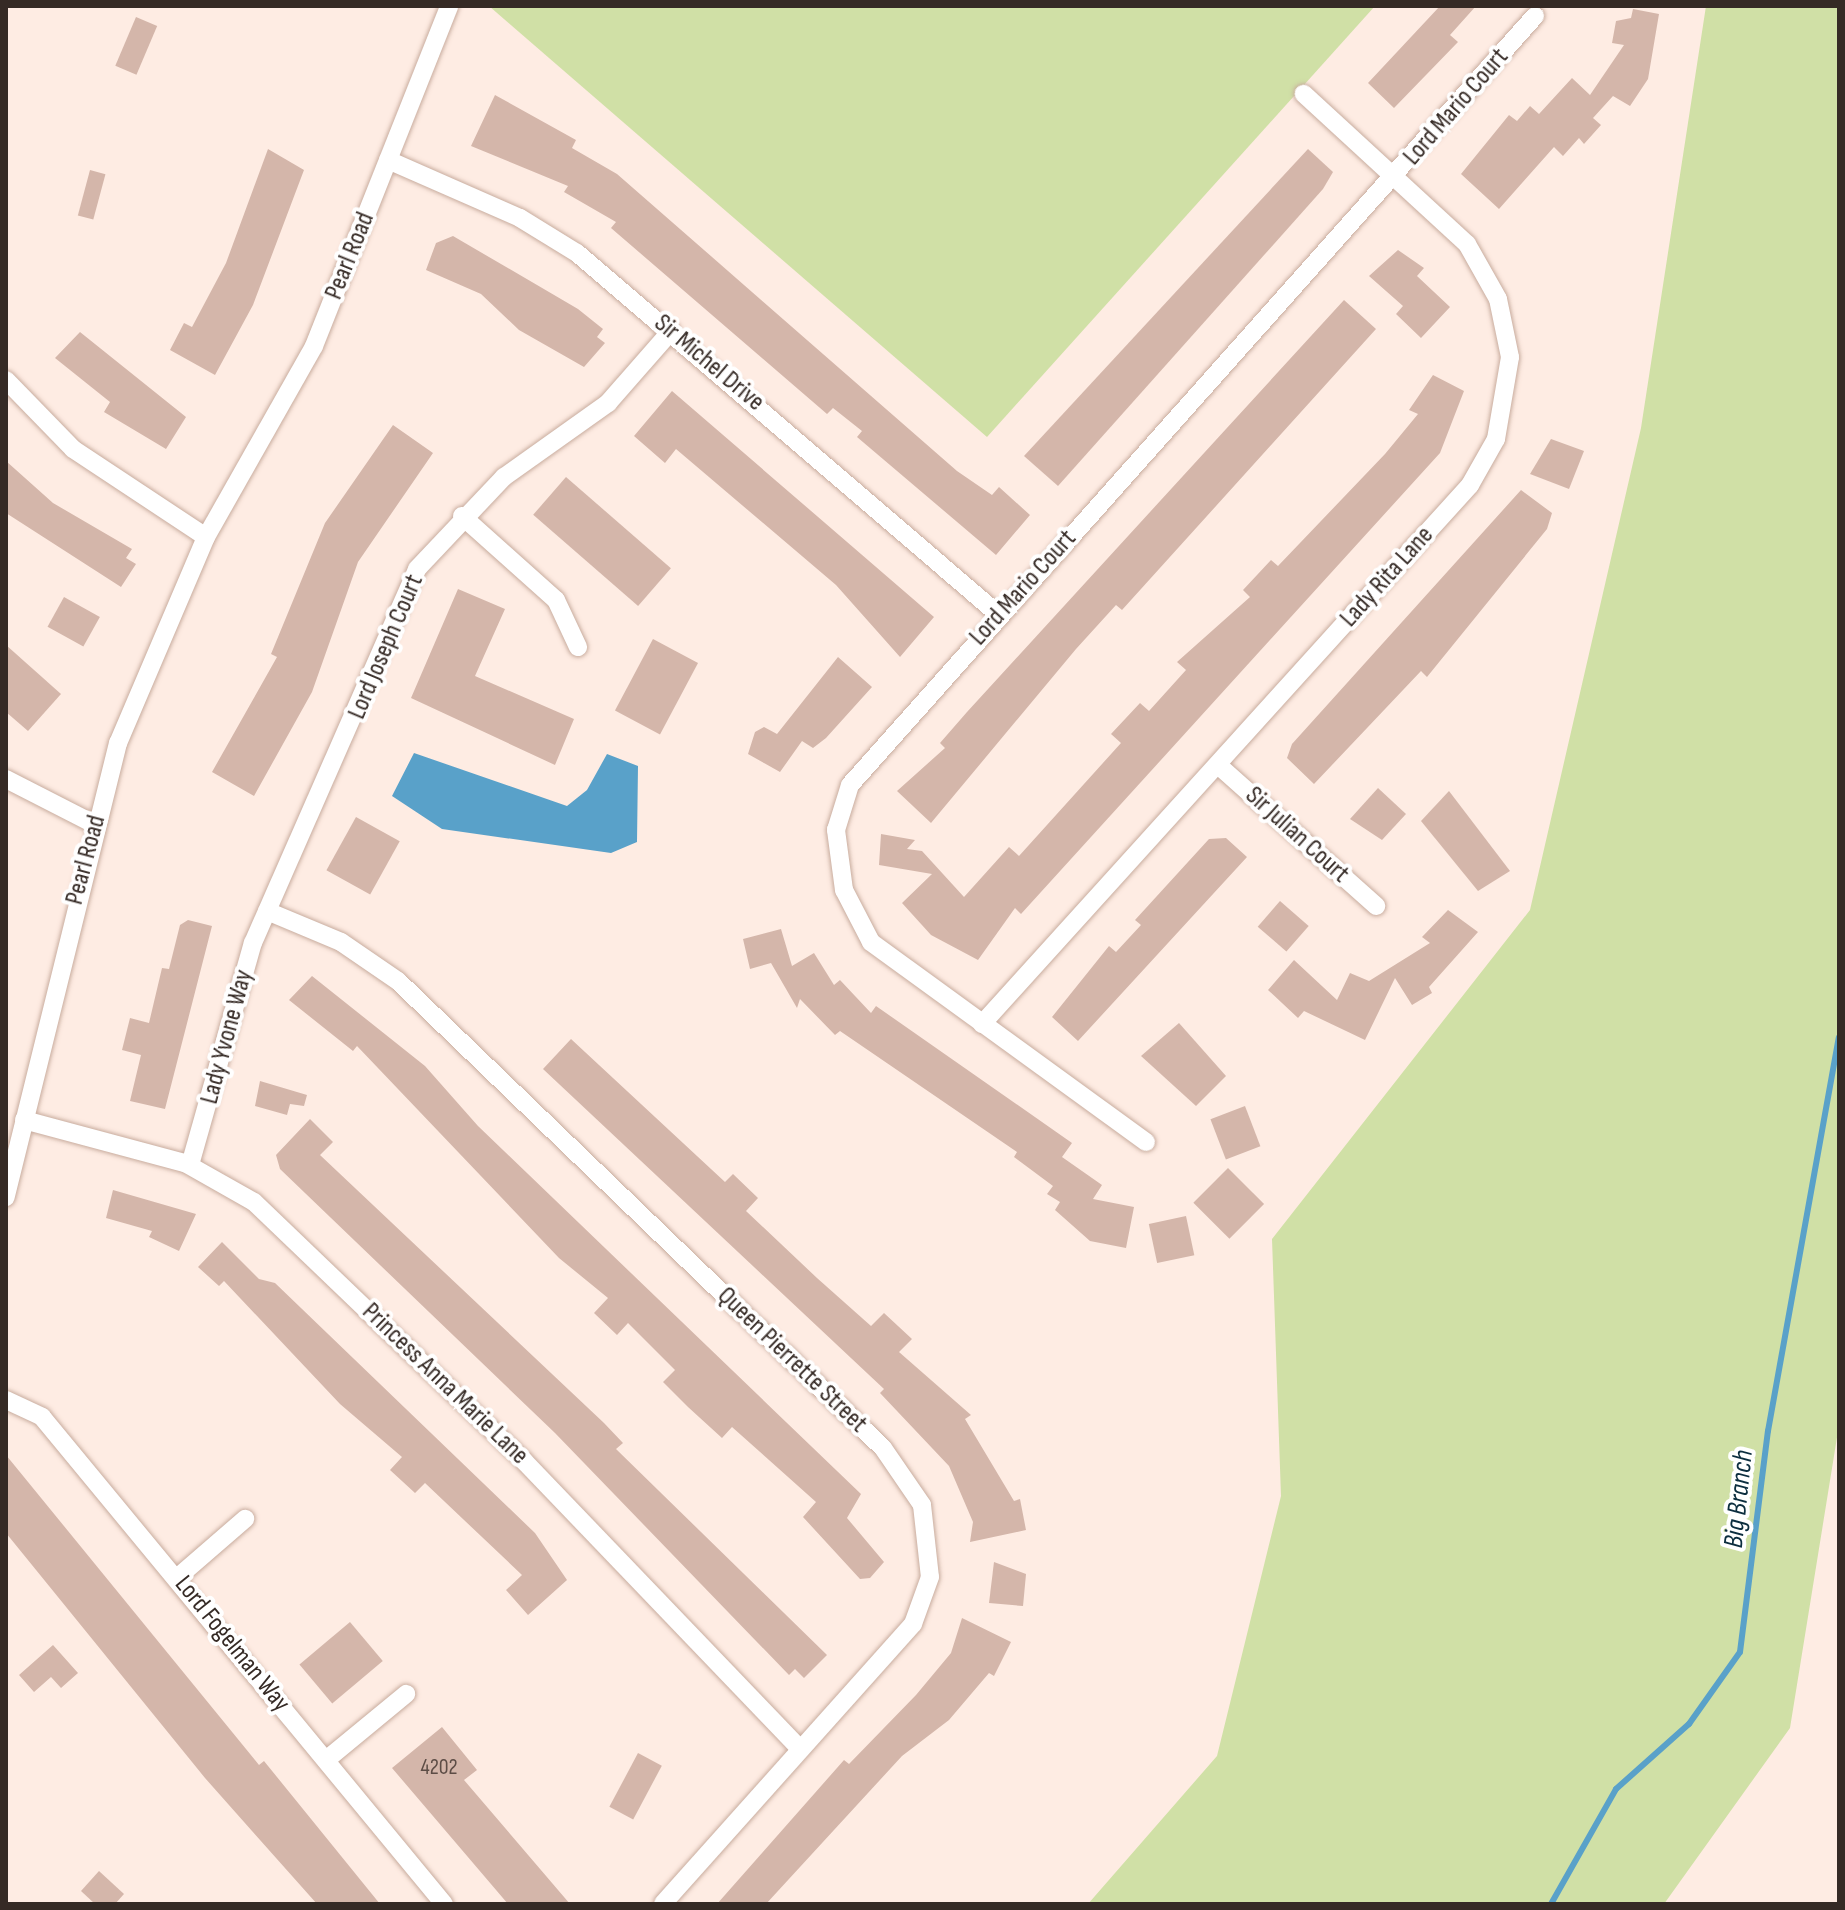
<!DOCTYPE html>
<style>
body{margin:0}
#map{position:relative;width:1845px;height:1910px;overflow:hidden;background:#feece3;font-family:"Sofia Sans Condensed",sans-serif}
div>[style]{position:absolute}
.green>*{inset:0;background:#d0e0a6}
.water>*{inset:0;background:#59a1c9}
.stream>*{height:6px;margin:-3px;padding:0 3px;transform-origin:3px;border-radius:3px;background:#59a1c9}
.building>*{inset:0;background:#d4b6aa;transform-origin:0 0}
.roads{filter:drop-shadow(0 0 2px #c8ac9e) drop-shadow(0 0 2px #c8ac9e)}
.street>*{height:18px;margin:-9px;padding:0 9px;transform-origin:9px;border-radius:9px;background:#fff}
span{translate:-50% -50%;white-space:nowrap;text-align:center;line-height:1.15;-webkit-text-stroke:8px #fff;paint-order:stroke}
.number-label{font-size:22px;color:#5d4d46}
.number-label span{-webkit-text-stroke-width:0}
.street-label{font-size:26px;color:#352a25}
.water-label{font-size:28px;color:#0c2e3f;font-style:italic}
.frame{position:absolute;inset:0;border:8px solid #352a25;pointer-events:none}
</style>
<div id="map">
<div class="green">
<i style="clip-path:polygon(489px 6px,1375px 6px,987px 437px)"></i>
<i style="clip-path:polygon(1706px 6px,1839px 6px,1839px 1425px,1790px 1728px,1664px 1904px,1088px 1904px,1217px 1756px,1281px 1496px,1272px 1239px,1530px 910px,1641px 428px)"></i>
</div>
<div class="water">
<i style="clip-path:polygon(414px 753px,567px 806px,587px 790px,607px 754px,638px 766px,637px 842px,611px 853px,442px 829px,392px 796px)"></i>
</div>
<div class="stream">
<i style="left:1551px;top:1904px;width:132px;rotate:-60.5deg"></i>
<i style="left:1616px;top:1789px;width:98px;rotate:-41.7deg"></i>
<i style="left:1689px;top:1724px;width:88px;rotate:-54.7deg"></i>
<i style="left:1740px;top:1652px;width:223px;rotate:-82.8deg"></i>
<i style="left:1768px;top:1431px;width:400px;rotate:-79.8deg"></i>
</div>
<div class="building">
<i style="clip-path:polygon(1440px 6px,1476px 6px,1450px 35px,1458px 42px,1394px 108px,1368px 83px)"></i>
<i style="clip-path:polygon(1633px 9px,1659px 14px,1648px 79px,1630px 106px,1613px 96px,1593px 118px,1601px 125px,1584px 144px,1579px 138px,1563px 156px,1554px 147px,1499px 209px,1461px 174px,1509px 115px,1517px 121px,1530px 106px,1539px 114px,1572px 78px,1590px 95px,1624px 45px,1612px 43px,1616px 21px,1631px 18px)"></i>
<i style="left:136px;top:17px;width:23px;height:53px;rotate:23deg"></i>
<i style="clip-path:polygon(495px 95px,576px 140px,572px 148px,617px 174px,957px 471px,992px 495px,999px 487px,1030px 515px,996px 555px,857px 437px,862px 431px,833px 408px,827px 414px,611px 228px,616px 222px,564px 192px,568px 186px,471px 146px)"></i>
<i style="clip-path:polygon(268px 149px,304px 170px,253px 305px,215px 375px,170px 350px,184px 323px,192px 327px,226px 263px)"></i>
<i style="clip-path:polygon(1308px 149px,1333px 172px,1323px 189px,1058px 486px,1024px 456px)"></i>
<i style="left:90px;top:170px;width:16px;height:47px;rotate:15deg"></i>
<i style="clip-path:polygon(453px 236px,578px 309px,603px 329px,597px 337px,605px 343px,584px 367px,519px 330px,481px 294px,426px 270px,436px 243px)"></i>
<i style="clip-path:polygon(1398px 250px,1424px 268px,1417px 276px,1450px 307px,1421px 338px,1396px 314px,1403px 306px,1369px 276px)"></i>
<i style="clip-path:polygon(1344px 300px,1376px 329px,1122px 610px,1116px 605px,1076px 649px,931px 823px,897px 791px,945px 748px,940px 743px,967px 712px)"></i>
<i style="clip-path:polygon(80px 332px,186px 417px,166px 449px,104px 412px,110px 402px,55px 358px)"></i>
<i style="clip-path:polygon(1433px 375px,1464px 391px,1440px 453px,1021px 914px,1015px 908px,978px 960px,931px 935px,902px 903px,932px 874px,879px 865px,881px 834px,915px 840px,907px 849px,922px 851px,964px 897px,1009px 847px,1019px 856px,1121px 743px,1111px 734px,1140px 703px,1149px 711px,1186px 670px,1177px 662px,1250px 597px,1243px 590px,1271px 560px,1278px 566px,1385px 454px,1418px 414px,1409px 410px)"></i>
<i style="clip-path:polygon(672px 391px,934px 617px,900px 657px,836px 585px,676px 449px,665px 463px,634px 436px)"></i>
<i style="clip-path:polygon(393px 425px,433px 453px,358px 562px,312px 692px,254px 796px,212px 772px,277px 657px,271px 654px,325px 523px)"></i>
<i style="clip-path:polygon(1551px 439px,1584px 451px,1569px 489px,1530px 474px)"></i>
<i style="clip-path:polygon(6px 461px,53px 503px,132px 549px,126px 558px,136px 564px,121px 587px,6px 513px)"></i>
<i style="left:566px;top:477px;width:139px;height:50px;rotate:41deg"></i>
<i style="clip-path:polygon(1521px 490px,1552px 513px,1547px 529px,1427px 677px,1421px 671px,1314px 784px,1287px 758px,1292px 744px)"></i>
<i style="clip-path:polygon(458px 589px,505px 609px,475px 676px,574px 719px,555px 765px,411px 698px)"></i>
<i style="left:64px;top:597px;width:41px;height:34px;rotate:29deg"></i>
<i style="left:653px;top:639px;width:51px;height:81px;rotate:28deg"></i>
<i style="clip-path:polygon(6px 645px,61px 694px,28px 731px,6px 712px)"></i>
<i style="clip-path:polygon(838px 657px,872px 687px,826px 738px,813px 748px,802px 741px,780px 772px,748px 754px,755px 732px,764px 727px,777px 734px)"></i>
<i style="clip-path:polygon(1378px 788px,1406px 814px,1382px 840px,1350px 819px)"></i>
<i style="clip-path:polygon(1449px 791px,1510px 871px,1478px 891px,1421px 821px)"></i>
<i style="left:356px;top:817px;width:50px;height:61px;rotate:29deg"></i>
<i style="clip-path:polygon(1226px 838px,1247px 857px,1078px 1041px,1052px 1017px,1109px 946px,1116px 952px,1141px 925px,1135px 920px,1209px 839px)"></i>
<i style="left:1280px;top:901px;width:38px;height:34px;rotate:41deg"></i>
<i style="clip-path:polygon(1448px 910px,1478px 932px,1429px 987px,1432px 993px,1412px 1005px,1395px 978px,1365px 1040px,1304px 1011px,1298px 1018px,1268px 990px,1294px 960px,1337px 1000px,1350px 973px,1369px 981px,1430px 943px,1422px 937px)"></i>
<i style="clip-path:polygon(188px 920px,212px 926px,165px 1109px,130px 1101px,141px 1055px,122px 1050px,130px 1018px,149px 1023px,162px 968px,169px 969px,180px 925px)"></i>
<i style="clip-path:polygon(781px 929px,792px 966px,814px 953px,834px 985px,840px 980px,871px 1013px,876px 1006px,1072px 1143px,1062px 1157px,1102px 1185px,1093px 1199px,1134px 1207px,1126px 1248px,1090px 1241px,1055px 1210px,1060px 1202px,1047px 1194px,1053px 1186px,1014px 1157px,1017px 1152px,840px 1031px,835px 1035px,800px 999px,797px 1008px,771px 963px,750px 969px,743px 939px)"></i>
<i style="clip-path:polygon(312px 976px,425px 1066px,478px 1126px,861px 1494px,847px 1518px,884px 1562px,870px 1578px,860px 1579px,803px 1517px,816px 1502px,732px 1427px,722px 1438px,688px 1407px,663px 1382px,675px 1370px,628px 1323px,617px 1335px,594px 1313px,608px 1298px,559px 1258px,357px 1046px,353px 1051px,289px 1000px)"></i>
<i style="clip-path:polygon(1179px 1023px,1226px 1076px,1196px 1106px,1141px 1056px)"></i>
<i style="clip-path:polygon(571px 1039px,725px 1182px,733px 1174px,758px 1198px,746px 1211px,817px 1278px,871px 1326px,884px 1313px,912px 1339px,899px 1352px,971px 1415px,965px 1419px,1014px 1501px,1020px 1499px,1026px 1530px,970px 1542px,973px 1522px,949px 1466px,880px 1393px,884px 1389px,543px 1069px)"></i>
<i style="clip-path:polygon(260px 1081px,307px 1095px,304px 1106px,290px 1104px,287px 1115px,255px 1106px)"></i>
<i style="left:1245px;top:1106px;width:43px;height:37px;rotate:69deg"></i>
<i style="clip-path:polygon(310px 1119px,333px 1142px,320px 1155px,604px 1423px,623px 1443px,616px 1449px,827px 1655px,804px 1678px,795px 1669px,789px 1675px,555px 1433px,280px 1169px,276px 1155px)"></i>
<i style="left:1228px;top:1168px;width:51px;height:49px;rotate:45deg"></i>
<i style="clip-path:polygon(113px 1190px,196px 1214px,179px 1251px,149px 1237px,152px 1231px,106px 1218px)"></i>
<i style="left:1186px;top:1216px;width:40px;height:38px;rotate:78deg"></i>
<i style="clip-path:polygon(222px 1242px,259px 1279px,275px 1283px,535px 1533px,567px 1580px,528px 1615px,506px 1590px,522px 1575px,425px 1483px,415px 1493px,390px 1470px,402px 1457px,340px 1404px,224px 1281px,219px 1286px,198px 1267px)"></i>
<i style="clip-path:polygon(6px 1455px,259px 1765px,264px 1761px,380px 1904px,317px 1904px,205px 1778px,6px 1533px)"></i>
<i style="clip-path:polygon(994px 1562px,1026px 1574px,1023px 1606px,989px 1603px)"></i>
<i style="clip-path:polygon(962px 1618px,1011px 1642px,994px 1676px,989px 1673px,949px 1720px,902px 1756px,766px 1904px,717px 1904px,844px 1760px,849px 1764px,916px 1695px,951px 1653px)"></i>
<i style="left:350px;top:1622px;width:51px;height:66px;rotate:50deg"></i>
<i style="clip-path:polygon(53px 1645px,78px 1673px,61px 1688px,51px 1677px,34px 1692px,19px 1675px)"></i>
<i style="clip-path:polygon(442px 1727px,477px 1770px,464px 1780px,570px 1904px,508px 1904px,392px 1768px)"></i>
<i style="left:638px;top:1753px;width:27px;height:61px;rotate:28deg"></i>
<i style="clip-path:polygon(99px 1871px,124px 1894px,115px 1904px,95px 1904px,81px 1891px)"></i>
</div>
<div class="roads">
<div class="street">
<i style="left:388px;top:160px;width:144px;rotate:23.7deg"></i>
<i style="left:520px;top:218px;width:67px;rotate:31.6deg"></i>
<i style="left:577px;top:253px;width:556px;rotate:40.62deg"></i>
<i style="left:6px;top:380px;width:96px;rotate:45.8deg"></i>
<i style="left:73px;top:449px;width:159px;rotate:33.5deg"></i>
<i style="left:206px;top:537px;width:224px;rotate:113.1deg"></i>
<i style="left:118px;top:743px;width:468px;rotate:103.9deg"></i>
<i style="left:462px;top:516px;width:126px;rotate:41.8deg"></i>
<i style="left:556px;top:600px;width:52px;rotate:64.9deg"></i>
<i style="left:206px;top:537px;width:219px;rotate:-60.5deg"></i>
<i style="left:314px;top:346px;width:366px;rotate:-68.3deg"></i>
<i style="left:1218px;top:765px;width:212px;rotate:41.7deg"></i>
<i style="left:6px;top:779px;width:101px;rotate:27.1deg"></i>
<i style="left:267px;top:911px;width:80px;rotate:22.7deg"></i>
<i style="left:341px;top:942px;width:69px;rotate:34.4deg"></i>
<i style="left:398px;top:981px;width:673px;rotate:43.92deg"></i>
<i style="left:883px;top:1448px;width:69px;rotate:55.6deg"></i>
<i style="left:922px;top:1505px;width:72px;rotate:83.7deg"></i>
<i style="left:930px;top:1577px;width:50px;rotate:109.9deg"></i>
<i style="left:913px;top:1624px;width:375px;rotate:131.8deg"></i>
<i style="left:982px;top:1024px;width:727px;rotate:-47.84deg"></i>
<i style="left:1470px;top:485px;width:53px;rotate:-60.5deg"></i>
<i style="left:1496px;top:439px;width:83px;rotate:-80.3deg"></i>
<i style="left:1510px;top:357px;width:59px;rotate:-101.7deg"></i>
<i style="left:1498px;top:299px;width:63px;rotate:-119.4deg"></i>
<i style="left:1467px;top:244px;width:222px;rotate:-137.4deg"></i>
<i style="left:24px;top:1120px;width:167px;rotate:15deg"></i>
<i style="left:185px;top:1163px;width:79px;rotate:29.5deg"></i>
<i style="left:254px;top:1202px;width:374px;rotate:43.8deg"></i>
<i style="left:524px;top:1461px;width:399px;rotate:46.2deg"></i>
<i style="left:1146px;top:1142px;width:340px;rotate:-144deg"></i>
<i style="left:871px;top:942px;width:59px;rotate:-117.4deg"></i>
<i style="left:844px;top:890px;width:61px;rotate:-97.6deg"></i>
<i style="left:836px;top:830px;width:47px;rotate:-72.7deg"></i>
<i style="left:850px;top:785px;width:1030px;rotate:-48.31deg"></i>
<i style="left:190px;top:1165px;width:231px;rotate:-74.2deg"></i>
<i style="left:253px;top:943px;width:408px;rotate:-66.3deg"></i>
<i style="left:417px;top:569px;width:127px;rotate:-46.6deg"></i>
<i style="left:504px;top:477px;width:128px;rotate:-35.4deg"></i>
<i style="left:608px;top:403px;width:96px;rotate:-48.8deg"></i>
<i style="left:6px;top:1400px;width:40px;rotate:25deg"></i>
<i style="left:42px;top:1417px;width:631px;rotate:50.46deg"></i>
<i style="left:178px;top:1577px;width:89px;rotate:-40.9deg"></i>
<i style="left:326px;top:1760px;width:104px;rotate:-39.5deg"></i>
</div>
</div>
<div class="number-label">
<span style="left:439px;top:1768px">4202</span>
</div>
<div class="street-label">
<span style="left:1456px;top:107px;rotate:-49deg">Lord Mario Court</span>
<span style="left:350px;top:256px;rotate:-68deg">Pearl Road</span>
<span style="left:709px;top:363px;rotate:40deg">Sir Michel Drive</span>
<span style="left:1387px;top:577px;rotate:-48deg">Lady Rita Lane</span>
<span style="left:1023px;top:588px;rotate:-48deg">Lord Mario Court</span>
<span style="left:386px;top:647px;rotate:-67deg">Lord Joseph Court</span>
<span style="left:1297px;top:835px;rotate:42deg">Sir Julian Court</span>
<span style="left:86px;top:860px;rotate:-75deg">Pearl Road</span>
<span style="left:227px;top:1037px;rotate:-75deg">Lady Yvone Way</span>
<span style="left:792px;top:1360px;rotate:44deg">Queen Pierrette Street</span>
<span style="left:445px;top:1384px;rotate:44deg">Princess Anna Marie Lane</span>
<span style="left:232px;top:1644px;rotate:51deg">Lord Fogelman Way</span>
</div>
<div class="water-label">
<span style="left:1739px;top:1499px;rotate:-84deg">Big Branch</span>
</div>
<div class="frame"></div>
</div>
